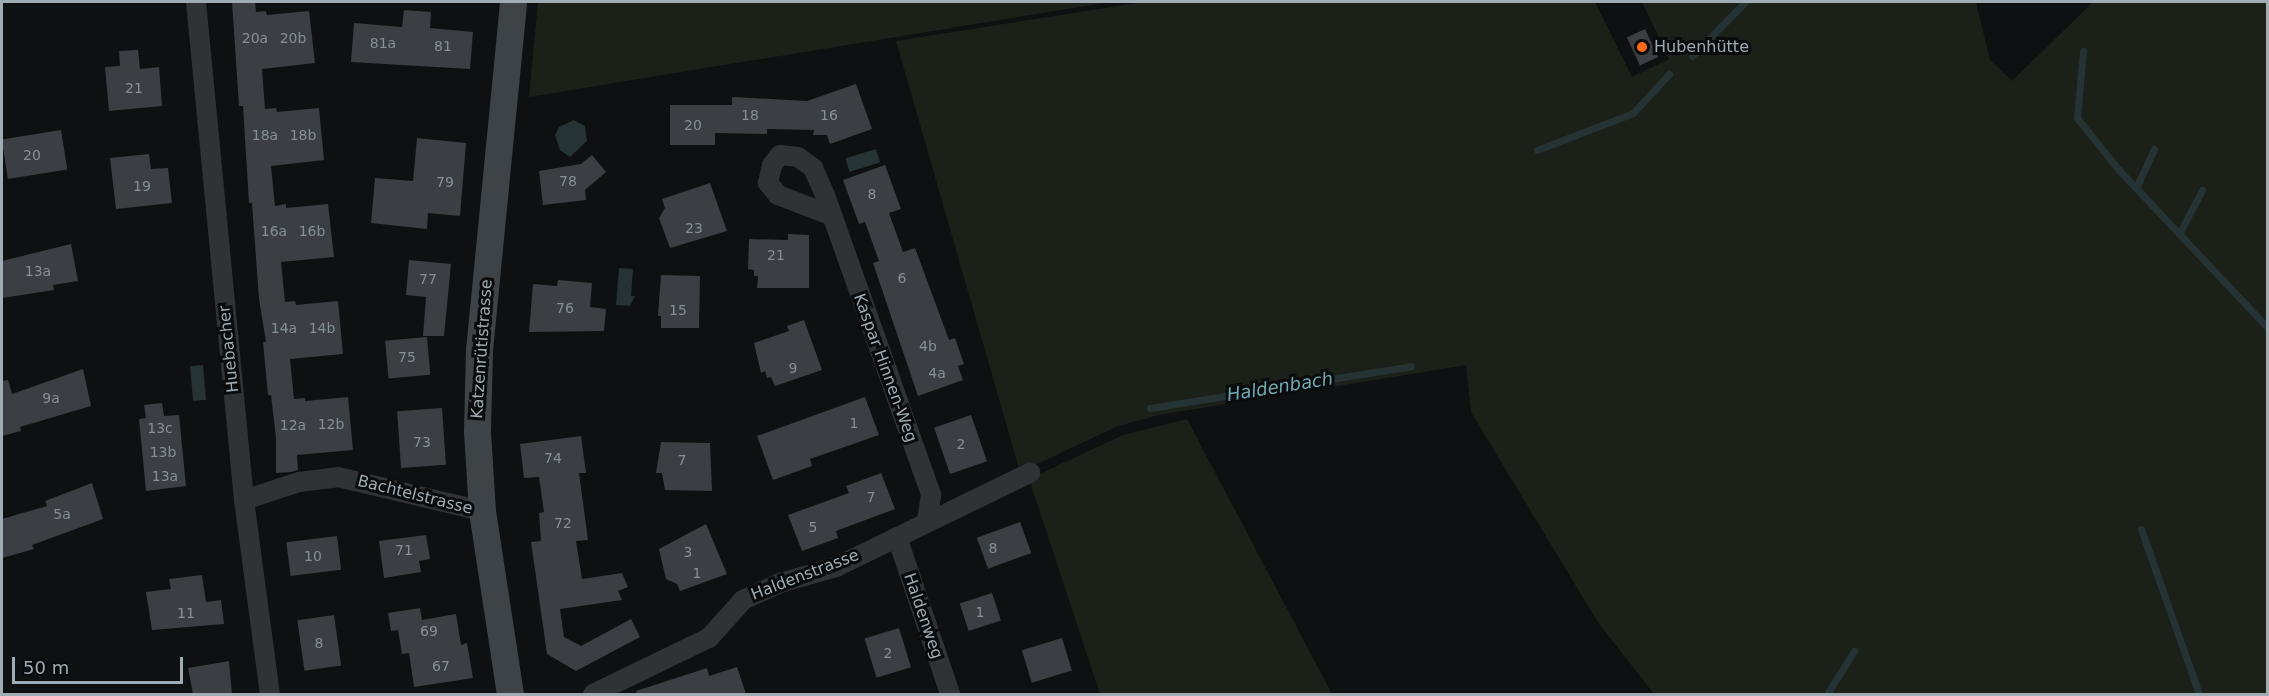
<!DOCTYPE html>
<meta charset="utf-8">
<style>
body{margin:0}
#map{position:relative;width:2269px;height:696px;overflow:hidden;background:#0f1011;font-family:"DejaVu Sans",sans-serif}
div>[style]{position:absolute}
.green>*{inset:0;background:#1b2119}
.water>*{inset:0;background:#253335;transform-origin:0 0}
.stream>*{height:7px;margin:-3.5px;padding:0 3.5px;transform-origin:3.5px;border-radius:3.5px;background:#253335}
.building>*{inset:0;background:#3b3e42;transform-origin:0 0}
.street>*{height:20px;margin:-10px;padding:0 10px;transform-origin:10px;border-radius:10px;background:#303336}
.secondary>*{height:27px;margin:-13.5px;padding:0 13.5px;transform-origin:13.5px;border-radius:13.5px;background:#3e4347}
.dots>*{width:16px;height:16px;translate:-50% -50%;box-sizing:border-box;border:3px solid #0a0b0c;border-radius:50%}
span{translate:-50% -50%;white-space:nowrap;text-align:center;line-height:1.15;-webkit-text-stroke:6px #0a0b0c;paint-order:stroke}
.number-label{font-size:14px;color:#869098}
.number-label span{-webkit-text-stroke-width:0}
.poi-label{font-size:16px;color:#9facb4}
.left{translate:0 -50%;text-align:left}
.street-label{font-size:16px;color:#9facb4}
.water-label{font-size:18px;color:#71a9b3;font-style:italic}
.frame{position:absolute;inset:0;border:3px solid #9facb4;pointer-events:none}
.scale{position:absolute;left:12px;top:657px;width:171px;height:27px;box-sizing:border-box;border:3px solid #9facb4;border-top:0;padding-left:8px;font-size:18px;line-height:21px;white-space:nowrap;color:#9facb4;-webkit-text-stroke:4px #0a0b0c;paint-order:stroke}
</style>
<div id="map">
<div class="green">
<i style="clip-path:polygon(538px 2px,1110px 2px,529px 97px)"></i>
<i style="clip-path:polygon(1143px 2px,1595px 2px,1632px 77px,1669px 59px,1642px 2px,1976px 2px,1990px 60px,2012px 81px,2093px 2px,2267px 2px,2267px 694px,1654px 694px,1597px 621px,1471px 412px,1466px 365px,1159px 415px,1118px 426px,1020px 472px,896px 41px)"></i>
<i style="clip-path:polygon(1187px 419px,1332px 694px,1100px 694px,1029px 479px,1123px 435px)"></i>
</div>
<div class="water">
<i style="clip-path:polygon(574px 120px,585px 126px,587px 141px,570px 157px,560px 150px,555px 135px,559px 127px)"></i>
<i style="left:876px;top:149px;width:14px;height:32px;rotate:73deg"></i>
<i style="clip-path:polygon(619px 268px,633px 269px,631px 296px,635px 296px,630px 306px,616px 305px)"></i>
<i style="left:203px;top:365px;width:35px;height:13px;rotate:85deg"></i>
</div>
<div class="stream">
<i style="left:2083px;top:51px;width:67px;rotate:95.1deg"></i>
<i style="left:2077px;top:118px;width:67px;rotate:51.1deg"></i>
<i style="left:2119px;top:170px;width:217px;rotate:46.7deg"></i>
<i style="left:1692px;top:56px;width:76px;rotate:-45.5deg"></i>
<i style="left:1537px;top:150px;width:103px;rotate:-21.1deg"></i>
<i style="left:1633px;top:113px;width:53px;rotate:-47.3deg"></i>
<i style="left:2136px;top:188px;width:43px;rotate:-65.2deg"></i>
<i style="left:2179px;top:234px;width:50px;rotate:-62.4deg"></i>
<i style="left:1150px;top:408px;width:264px;rotate:-9.1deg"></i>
<i style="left:2141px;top:529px;width:175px;rotate:70.6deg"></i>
<i style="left:1827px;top:694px;width:51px;rotate:-57.9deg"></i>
</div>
<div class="building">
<i style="clip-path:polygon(232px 2px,255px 2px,256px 12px,266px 11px,267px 15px,309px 11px,315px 63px,262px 69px,265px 109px,276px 108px,277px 112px,319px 108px,324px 160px,271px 166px,275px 206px,286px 204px,286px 208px,328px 204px,334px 257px,281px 262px,285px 302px,295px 301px,296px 305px,338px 301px,343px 354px,290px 359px,294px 399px,305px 398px,305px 401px,348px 397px,353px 450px,297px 455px,298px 470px,291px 472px,276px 473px,276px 438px,271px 395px,268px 395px,263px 342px,266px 342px,259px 299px,252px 203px,249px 203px,243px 106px,239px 106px)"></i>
<i style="clip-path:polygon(404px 10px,431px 12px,430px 28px,473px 32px,470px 69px,351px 62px,354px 23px,402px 27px)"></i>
<i style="left:1645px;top:29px;width:31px;height:20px;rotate:65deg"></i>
<i style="clip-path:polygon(138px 50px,140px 69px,159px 67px,162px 106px,109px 111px,105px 67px,120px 66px,119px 51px)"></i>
<i style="clip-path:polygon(856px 84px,872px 129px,830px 144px,827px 135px,813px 135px,814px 130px,767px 129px,767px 134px,715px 133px,715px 145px,670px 145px,670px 105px,732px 105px,732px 97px,807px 101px)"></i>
<i style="left:61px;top:130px;width:40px;height:60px;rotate:81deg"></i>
<i style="clip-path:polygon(417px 138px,466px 143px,460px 216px,428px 213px,427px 229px,371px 223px,375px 178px,413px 181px)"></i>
<i style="clip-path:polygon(149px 154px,151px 169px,168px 168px,172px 203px,116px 209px,110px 158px)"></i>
<i style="clip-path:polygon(592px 155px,606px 172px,585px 190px,586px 200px,543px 205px,539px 171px,581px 164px)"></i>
<i style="clip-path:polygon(885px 165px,901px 209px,889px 213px,903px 252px,915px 248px,949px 340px,955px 338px,964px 364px,958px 366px,963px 380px,918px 396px,873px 263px,879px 261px,865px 222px,859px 224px,843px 180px)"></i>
<i style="clip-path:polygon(710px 183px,727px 231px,670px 248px,659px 218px,665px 208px,662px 199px)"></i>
<i style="clip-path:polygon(788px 234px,809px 235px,809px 288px,757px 288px,758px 276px,754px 276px,754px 270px,748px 269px,749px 239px,788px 240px)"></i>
<i style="clip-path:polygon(71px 244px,78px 281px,53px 285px,54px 290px,2px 298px,2px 261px)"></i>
<i style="clip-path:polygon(409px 260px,451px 264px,444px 336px,423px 336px,426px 297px,406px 295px)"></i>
<i style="clip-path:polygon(661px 275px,700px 276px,699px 328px,661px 328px,661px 316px,658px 316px)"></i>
<i style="clip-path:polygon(558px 280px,592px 283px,590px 307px,606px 309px,604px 331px,529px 332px,533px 284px,557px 286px)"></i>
<i style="clip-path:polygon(804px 320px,822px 370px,775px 386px,771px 377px,767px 378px,765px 371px,761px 373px,754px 343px,789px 331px,787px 326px)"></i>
<i style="left:427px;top:337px;width:38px;height:42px;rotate:85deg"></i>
<i style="clip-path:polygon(83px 369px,91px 406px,20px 427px,21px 431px,2px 436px,2px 381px,8px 380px,12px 394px)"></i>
<i style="clip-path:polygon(865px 397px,879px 435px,810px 459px,812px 466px,773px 480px,757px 436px)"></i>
<i style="clip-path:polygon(162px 403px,164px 416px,179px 415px,186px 486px,146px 491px,139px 419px,146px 418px,144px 405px)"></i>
<i style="left:442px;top:408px;width:57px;height:45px;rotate:86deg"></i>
<i style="left:971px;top:415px;width:49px;height:39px;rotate:71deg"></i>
<i style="clip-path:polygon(581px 436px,586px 473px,579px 473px,588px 540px,576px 541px,582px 579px,622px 573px,628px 587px,618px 591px,622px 600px,560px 609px,564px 637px,581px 646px,631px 619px,640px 637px,576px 671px,547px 654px,531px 542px,541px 541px,539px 513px,544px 512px,539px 477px,524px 478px,520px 444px)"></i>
<i style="clip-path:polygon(661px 442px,710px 443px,712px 491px,665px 490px,662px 473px,656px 473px)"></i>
<i style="clip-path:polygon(881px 473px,895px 509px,836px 531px,838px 538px,802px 551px,788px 515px,849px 493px,846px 486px)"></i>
<i style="clip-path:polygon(92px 483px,103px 519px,32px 545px,34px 549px,2px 558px,2px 519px,47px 506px,45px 501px)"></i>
<i style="left:1020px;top:522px;width:33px;height:46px;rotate:70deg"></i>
<i style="clip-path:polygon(706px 524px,727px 574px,680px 591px,677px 584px,666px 579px,659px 549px)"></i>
<i style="clip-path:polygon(426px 535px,430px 559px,419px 561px,421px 572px,384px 578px,379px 541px)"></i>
<i style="left:337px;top:536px;width:34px;height:51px;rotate:83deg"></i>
<i style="clip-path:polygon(202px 575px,206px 602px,221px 600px,224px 624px,152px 630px,146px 592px,171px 589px,169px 579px)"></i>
<i style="left:992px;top:593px;width:29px;height:34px;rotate:72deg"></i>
<i style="clip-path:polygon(420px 608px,422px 620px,456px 614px,461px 645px,467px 643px,473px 678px,414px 687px,409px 653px,402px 654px,398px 630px,391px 631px,388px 613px)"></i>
<i style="left:334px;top:615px;width:51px;height:37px;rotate:82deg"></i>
<i style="left:899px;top:628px;width:41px;height:36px;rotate:73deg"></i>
<i style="left:1062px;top:638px;width:34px;height:42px;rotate:73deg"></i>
<i style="clip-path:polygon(229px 661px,232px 694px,193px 694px,188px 668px)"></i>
<i style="clip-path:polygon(737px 667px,746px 694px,637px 694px,636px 691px,707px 668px,709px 676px)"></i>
</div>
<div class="street">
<i style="left:196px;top:2px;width:500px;rotate:84.49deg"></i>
<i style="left:244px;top:500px;width:196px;rotate:82.4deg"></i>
<i style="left:830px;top:215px;width:56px;rotate:-159deg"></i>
<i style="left:778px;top:195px;width:16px;rotate:-130deg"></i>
<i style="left:768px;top:183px;width:18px;rotate:-77deg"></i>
<i style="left:772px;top:165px;width:13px;rotate:-51deg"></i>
<i style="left:780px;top:155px;width:18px;rotate:6deg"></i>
<i style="left:798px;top:157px;width:19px;rotate:36deg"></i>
<i style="left:813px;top:168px;width:30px;rotate:66deg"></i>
<i style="left:825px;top:195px;width:318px;rotate:70.5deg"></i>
<i style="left:931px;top:495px;width:26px;rotate:99deg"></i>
<i style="left:244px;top:500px;width:58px;rotate:-18.1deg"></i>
<i style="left:299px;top:482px;width:39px;rotate:-7deg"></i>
<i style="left:338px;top:477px;width:148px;rotate:13.3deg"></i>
<i style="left:897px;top:537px;width:166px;rotate:71.3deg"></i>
<i style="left:593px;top:694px;width:129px;rotate:-25.8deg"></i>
<i style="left:709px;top:638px;width:51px;rotate:-48.2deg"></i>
<i style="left:743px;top:600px;width:41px;rotate:-24.7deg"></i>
<i style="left:780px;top:583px;width:58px;rotate:-15.9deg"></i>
<i style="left:836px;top:567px;width:216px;rotate:-25.9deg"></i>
</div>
<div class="secondary">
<i style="left:510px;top:694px;width:185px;rotate:-98.7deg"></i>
<i style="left:482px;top:511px;width:80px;rotate:-93.6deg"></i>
<i style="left:477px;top:431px;width:81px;rotate:-88.6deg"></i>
<i style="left:479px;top:350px;width:350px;rotate:-84.4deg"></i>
</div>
<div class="dots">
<i style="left:1642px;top:47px;background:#ff6a19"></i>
</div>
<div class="number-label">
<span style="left:255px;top:38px">20a</span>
<span style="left:293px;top:38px">20b</span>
<span style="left:383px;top:43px">81a</span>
<span style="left:443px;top:46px">81</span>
<span style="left:134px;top:88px">21</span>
<span style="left:750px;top:115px">18</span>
<span style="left:829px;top:115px">16</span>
<span style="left:693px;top:125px">20</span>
<span style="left:265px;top:135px">18a</span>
<span style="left:303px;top:135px">18b</span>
<span style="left:32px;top:155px">20</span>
<span style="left:568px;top:181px">78</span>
<span style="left:445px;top:182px">79</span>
<span style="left:142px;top:186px">19</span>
<span style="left:872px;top:194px">8</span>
<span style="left:694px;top:228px">23</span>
<span style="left:274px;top:231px">16a</span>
<span style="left:312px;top:231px">16b</span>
<span style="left:776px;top:255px">21</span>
<span style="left:38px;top:271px">13a</span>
<span style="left:902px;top:278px">6</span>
<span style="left:428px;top:279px">77</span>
<span style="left:565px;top:308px">76</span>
<span style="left:678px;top:310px">15</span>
<span style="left:284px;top:328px">14a</span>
<span style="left:322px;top:328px">14b</span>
<span style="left:928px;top:346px">4b</span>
<span style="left:407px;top:357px">75</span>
<span style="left:793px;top:368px">9</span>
<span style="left:937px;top:373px">4a</span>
<span style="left:51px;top:398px">9a</span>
<span style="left:854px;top:423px">1</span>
<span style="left:331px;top:424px">12b</span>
<span style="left:293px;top:425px">12a</span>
<span style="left:160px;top:428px">13c</span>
<span style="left:422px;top:442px">73</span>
<span style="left:961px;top:444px">2</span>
<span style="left:163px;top:452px">13b</span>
<span style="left:553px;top:458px">74</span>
<span style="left:682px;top:460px">7</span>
<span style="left:165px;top:476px">13a</span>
<span style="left:871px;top:497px">7</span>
<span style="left:62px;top:514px">5a</span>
<span style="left:563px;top:523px">72</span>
<span style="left:813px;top:527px">5</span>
<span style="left:993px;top:548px">8</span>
<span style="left:404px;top:550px">71</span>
<span style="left:688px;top:552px">3</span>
<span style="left:313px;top:556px">10</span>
<span style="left:697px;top:573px">1</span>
<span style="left:980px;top:612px">1</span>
<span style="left:186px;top:613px">11</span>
<span style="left:429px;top:631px">69</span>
<span style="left:319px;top:643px">8</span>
<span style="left:888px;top:653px">2</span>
<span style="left:441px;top:666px">67</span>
</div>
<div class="poi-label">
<span class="left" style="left:1654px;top:47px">Hubenhütte</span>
</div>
<div class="street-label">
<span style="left:229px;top:349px;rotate:-96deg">Huebacher</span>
<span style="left:482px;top:349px;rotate:-86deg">Katzenrütistrasse</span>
<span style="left:885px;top:368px;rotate:70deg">Kaspar Hinnen-Weg</span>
<span style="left:415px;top:495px;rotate:14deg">Bachtelstrasse</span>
<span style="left:805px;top:575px;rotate:-21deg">Haldenstrasse</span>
<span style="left:923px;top:616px;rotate:71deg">Haldenweg</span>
</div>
<div class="water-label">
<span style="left:1280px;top:387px;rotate:-9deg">Haldenbach</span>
</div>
<div class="frame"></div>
<div class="scale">50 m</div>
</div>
